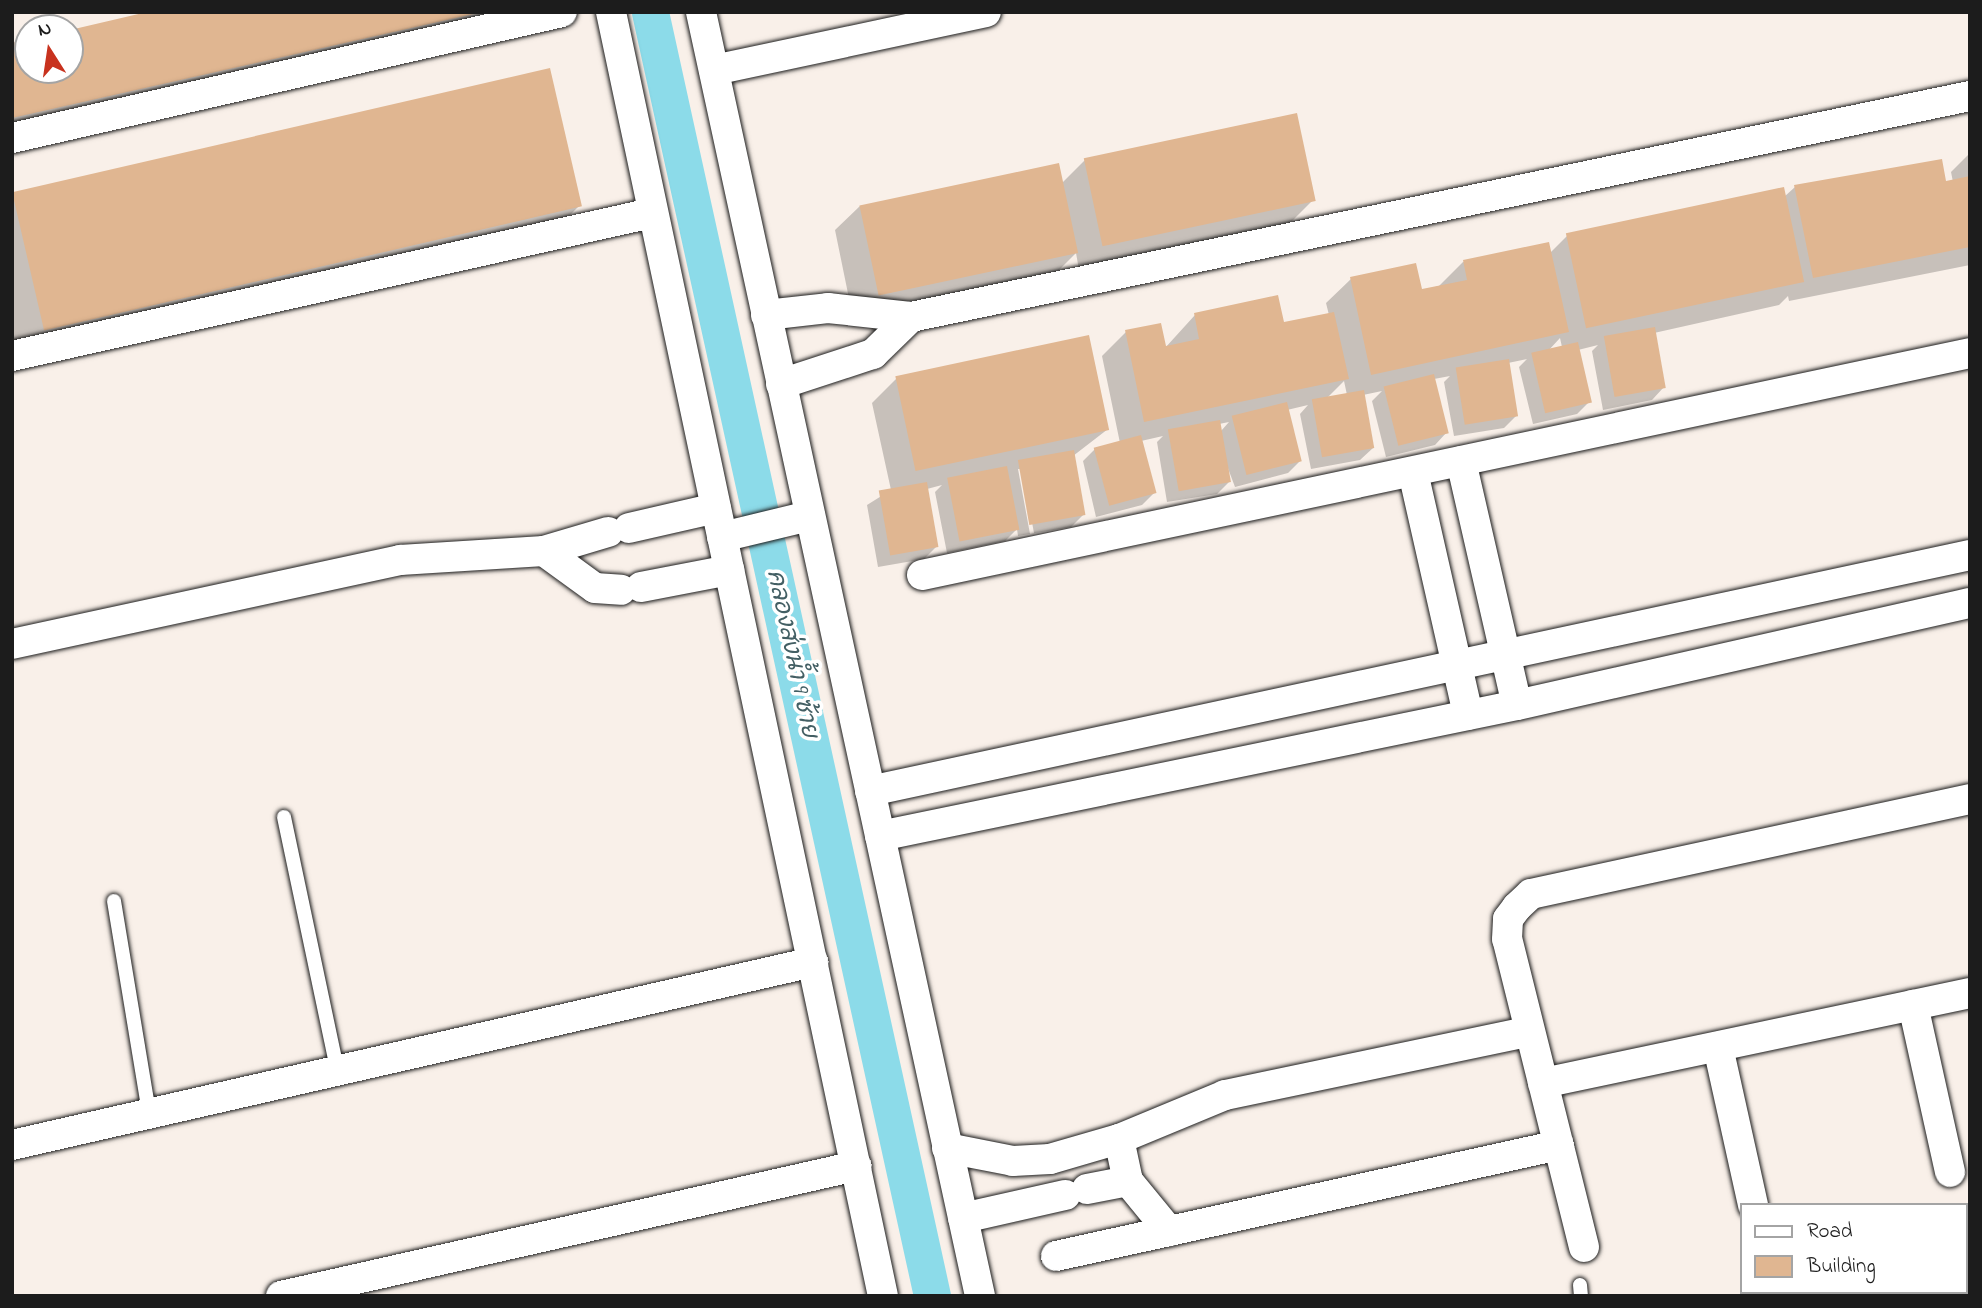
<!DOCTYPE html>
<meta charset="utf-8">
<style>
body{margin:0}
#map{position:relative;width:1982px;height:1308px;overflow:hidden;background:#f9f0e9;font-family:"Indie Flower","Playpen Sans Thai",sans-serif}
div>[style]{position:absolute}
.shadow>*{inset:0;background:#0003}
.canal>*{height:37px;margin:-18.5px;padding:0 18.5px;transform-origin:18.5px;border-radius:18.5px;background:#8cdbe9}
.building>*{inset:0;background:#e0b691;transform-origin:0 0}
.roads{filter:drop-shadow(0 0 2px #1c1c1c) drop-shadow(0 0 2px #1c1c1c)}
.lane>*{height:14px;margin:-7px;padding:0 7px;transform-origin:7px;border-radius:7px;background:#fff}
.street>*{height:30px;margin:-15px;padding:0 15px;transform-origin:15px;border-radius:15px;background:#fff}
span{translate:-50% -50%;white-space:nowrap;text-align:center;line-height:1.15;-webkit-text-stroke:7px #fff;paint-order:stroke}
.water-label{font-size:24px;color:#435f64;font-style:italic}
.frame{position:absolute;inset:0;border:14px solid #1c1c1c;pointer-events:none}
.legend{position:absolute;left:1740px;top:1203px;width:228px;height:91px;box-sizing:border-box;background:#fff;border:2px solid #a4a4a4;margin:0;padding:9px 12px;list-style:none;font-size:21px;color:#1c1c1c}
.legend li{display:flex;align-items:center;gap:14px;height:35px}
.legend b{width:35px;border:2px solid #a4a4a4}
.north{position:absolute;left:14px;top:14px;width:70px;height:70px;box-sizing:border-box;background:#fff;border:2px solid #a4a4a4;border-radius:50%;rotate:348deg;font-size:19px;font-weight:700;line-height:28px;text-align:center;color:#1c1c1c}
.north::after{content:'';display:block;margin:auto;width:24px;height:32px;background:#c8321e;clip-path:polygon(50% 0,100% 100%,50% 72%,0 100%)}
</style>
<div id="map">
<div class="shadow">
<i style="clip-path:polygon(155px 12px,521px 12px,12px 136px,12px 45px,28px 41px,28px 70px,70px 70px,70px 32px)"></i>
<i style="clip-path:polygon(evenodd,1970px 153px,1970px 265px,1789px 301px,1788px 296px,1779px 305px,1654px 333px,1664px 387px,1652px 400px,1603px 410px,1592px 351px,1598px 345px,1578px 350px,1590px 401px,1577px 414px,1533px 424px,1519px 367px,1527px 359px,1508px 363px,1517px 415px,1504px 428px,1454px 436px,1444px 382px,1450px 376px,1434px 379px,1447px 432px,1435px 445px,1386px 457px,1372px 401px,1382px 391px,1363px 395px,1373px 448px,1360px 460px,1311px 469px,1300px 414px,1308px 405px,1287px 410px,1300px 461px,1288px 473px,1235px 487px,1226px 463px,1229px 482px,1217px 494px,1167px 502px,1157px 442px,1163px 436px,1141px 441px,1154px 493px,1142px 505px,1096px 517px,1083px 461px,1095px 449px,1120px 443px,1102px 356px,1126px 332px,1165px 348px,1195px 315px,1283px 324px,1329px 315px,1326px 303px,1351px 279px,1421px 291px,1439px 286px,1463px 262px,1550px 253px,1567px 236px,1784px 197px,1795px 187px,1953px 182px,1951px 172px,1970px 153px,1560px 338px,1562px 347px,1548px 351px,1560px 338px,1970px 153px,1344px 381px,1347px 395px,1326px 399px,1344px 381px,1970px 153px,1229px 422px,1221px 431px,1219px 424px,1229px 422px)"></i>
<i style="clip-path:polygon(1085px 160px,1313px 200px,1289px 224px,1079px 270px,1076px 253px,1052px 277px,853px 318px,835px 230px,860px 206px,1062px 183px)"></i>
<i style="clip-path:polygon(12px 194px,580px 205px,556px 229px,12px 355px)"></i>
<i style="clip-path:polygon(evenodd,896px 379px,1108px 429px,1073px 456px,1084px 514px,1071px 527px,1018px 536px,1017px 529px,1005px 541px,947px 553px,935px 492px,942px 485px,927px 489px,937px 546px,924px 559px,878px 567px,867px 505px,891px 490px,872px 403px,896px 379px,1018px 469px,1022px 469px,1034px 533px,1030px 534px,1018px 469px)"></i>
</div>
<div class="canal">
<i style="left:650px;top:12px;width:1315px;rotate:77.61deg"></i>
</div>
<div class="building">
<i style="clip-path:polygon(147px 12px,478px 12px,478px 13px,12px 118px,12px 43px,28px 39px,28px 70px,70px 70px,70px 30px)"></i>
<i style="left:550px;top:68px;width:142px;height:552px;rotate:77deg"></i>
<i style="left:1297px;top:113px;width:90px;height:218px;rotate:78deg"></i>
<i style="clip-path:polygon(1942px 159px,1946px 181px,1970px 176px,1970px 247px,1813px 278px,1794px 185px)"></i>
<i style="left:1059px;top:163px;width:92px;height:204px;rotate:78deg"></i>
<i style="left:1784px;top:187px;width:97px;height:223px;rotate:78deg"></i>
<i style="clip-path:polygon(1549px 242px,1569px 332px,1371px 375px,1350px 277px,1416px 263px,1422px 289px,1467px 280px,1463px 260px)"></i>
<i style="clip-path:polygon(1278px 295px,1284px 322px,1334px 312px,1349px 379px,1144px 422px,1125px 330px,1161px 323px,1166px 346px,1199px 339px,1194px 313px)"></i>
<i style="left:1655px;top:327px;width:62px;height:52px;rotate:80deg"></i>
<i style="left:1089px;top:335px;width:97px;height:198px;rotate:78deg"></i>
<i style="left:1578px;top:342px;width:62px;height:48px;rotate:77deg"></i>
<i style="left:1509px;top:359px;width:58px;height:54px;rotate:81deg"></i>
<i style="left:1434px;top:374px;width:61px;height:52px;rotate:76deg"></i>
<i style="left:1364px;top:390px;width:59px;height:53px;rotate:80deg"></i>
<i style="left:1287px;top:402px;width:61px;height:57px;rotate:76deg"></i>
<i style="left:1220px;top:420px;width:63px;height:53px;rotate:80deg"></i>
<i style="left:1141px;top:435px;width:60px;height:49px;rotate:75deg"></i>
<i style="left:1074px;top:450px;width:66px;height:57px;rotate:80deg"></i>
<i style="left:1007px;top:466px;width:65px;height:61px;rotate:79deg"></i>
<i style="left:927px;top:482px;width:66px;height:49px;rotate:80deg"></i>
</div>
<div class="roads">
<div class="lane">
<i style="left:284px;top:817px;width:262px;rotate:78.1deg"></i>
<i style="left:114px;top:901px;width:215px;rotate:80.6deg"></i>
<i style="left:1580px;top:1285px;width:11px;rotate:85deg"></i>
<i style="left:1865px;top:1292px;width:4px;rotate:76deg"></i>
</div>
<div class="street">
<i style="left:611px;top:12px;width:1312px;rotate:78.04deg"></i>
<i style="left:701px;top:12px;width:1314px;rotate:77.74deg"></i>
<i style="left:714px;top:70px;width:278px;rotate:-12deg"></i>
<i style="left:12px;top:138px;width:564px;rotate:-12.9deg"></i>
<i style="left:766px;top:315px;width:62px;rotate:-6.4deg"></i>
<i style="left:828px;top:308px;width:83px;rotate:6.2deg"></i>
<i style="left:911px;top:317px;width:1082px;rotate:-11.79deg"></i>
<i style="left:12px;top:356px;width:656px;rotate:-12.6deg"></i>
<i style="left:781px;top:384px;width:97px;rotate:-18.1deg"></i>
<i style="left:873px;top:354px;width:53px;rotate:-44.2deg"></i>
<i style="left:1461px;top:461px;width:250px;rotate:77.1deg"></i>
<i style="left:1413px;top:472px;width:249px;rotate:77.2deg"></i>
<i style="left:629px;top:528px;width:89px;rotate:-12.9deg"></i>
<i style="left:722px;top:537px;width:89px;rotate:-13.6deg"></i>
<i style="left:544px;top:551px;width:63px;rotate:36deg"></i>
<i style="left:595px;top:588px;width:26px;rotate:4deg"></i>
<i style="left:922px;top:575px;width:1071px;rotate:-11.96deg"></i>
<i style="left:641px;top:587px;width:90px;rotate:-10.9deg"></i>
<i style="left:12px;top:644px;width:397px;rotate:-12.2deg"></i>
<i style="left:400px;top:560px;width:144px;rotate:-3.6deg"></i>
<i style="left:544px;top:551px;width:67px;rotate:-16.5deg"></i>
<i style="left:870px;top:791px;width:1125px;rotate:-12.11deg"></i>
<i style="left:880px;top:836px;width:650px;rotate:-11.62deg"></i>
<i style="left:1517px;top:705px;width:464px;rotate:-12.7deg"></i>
<i style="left:1913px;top:1005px;width:171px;rotate:77.5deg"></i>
<i style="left:1718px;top:1047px;width:162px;rotate:77.5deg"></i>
<i style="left:1543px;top:1083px;width:436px;rotate:-11.9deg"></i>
<i style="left:1119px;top:1139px;width:43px;rotate:77.9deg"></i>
<i style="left:1128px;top:1181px;width:65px;rotate:50.6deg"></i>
<i style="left:12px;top:1145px;width:822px;rotate:-12.87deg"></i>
<i style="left:947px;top:1148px;width:67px;rotate:11.1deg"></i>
<i style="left:1013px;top:1161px;width:37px;rotate:-3deg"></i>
<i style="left:1050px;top:1159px;width:72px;rotate:-16.2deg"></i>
<i style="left:1119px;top:1139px;width:115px;rotate:-22.5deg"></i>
<i style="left:1225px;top:1095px;width:309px;rotate:-11.8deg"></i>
<i style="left:1087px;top:1189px;width:42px;rotate:-11deg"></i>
<i style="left:963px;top:1218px;width:105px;rotate:-12.7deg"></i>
<i style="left:1584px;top:1247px;width:317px;rotate:-104deg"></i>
<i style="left:1507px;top:939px;width:20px;rotate:-87deg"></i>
<i style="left:1508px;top:919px;width:15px;rotate:-53deg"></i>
<i style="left:1517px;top:907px;width:19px;rotate:-43deg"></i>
<i style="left:1531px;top:894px;width:449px;rotate:-12.2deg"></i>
<i style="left:1056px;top:1256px;width:515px;rotate:-12.44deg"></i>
<i style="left:281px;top:1296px;width:590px;rotate:-12.74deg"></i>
</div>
</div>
<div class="water-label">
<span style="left:791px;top:654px;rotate:78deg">คลองส่งน้ำ 9 ซ้าย</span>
</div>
<div class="frame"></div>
<ul class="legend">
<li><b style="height:9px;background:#fff"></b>Road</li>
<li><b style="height:19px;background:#e0b691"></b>Building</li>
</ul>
<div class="north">N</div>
</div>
